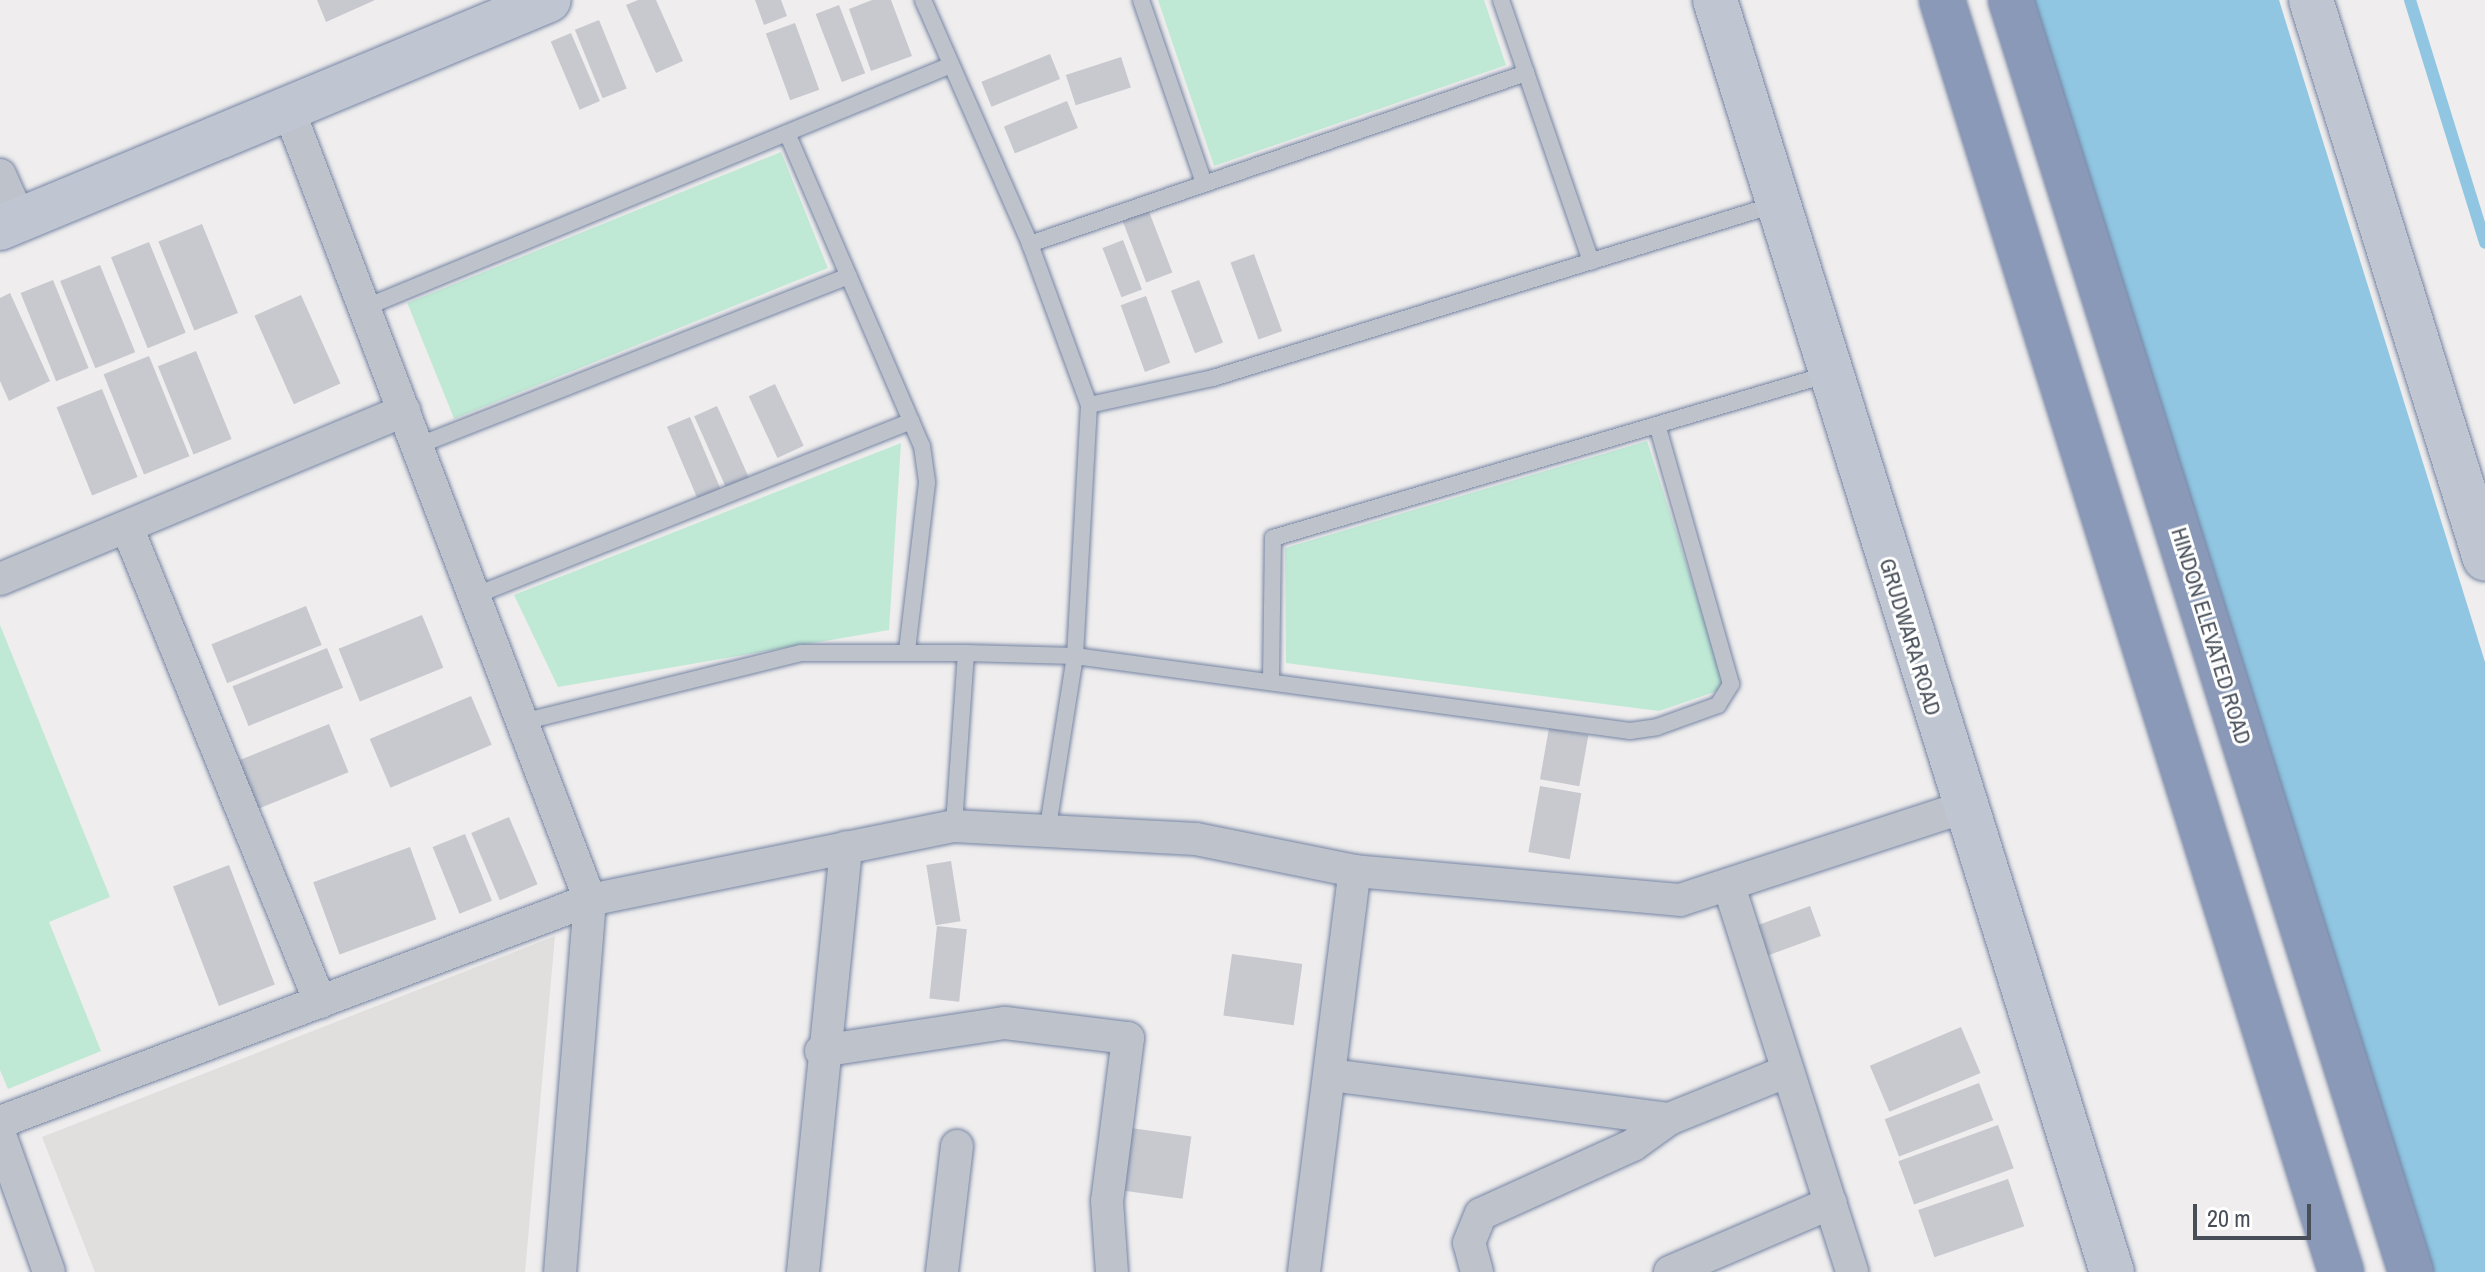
<!DOCTYPE html>
<style>
body{margin:0}
#map{position:relative;width:2485px;height:1272px;overflow:hidden;background:#efeded;font-family:"Archivo Narrow",sans-serif}
div>[style]{position:absolute}
.education>*{inset:0;background:#e0dfde}
.green>*{inset:0;background:#bfe9d5;transform-origin:0 0}
.water>*{inset:0;background:#90c6e2}
.stream>*{height:12px;margin:-6px;padding:0 6px;transform-origin:6px;border-radius:6px;background:#90c6e2}
.building>*{inset:0;background:#c7c9cf;transform-origin:0 0}
.roads{filter:drop-shadow(0 0 2px #7584a3) drop-shadow(0 0 2px #7584a3)}
.lane>*{height:16px;margin:-8px;padding:0 8px;transform-origin:8px;border-radius:8px;background:#bdc2cb}
.street>*{height:32px;margin:-16px;padding:0 16px;transform-origin:16px;border-radius:16px;background:#bdc2cb}
.secondary>*{height:44px;margin:-22px;padding:0 22px;transform-origin:22px;border-radius:22px;background:#bfc6d2}
.highway>*{height:44px;margin:-22px;padding:0 22px;transform-origin:22px;border-radius:22px;background:#8999b7}
span{translate:-50% -50%;white-space:nowrap;text-align:center;line-height:1.15;-webkit-text-stroke:6px #fff;paint-order:stroke}
.street-label{font-size:22px;color:#474e58}
.scale{position:absolute;left:2193px;top:1204px;width:118px;height:36px;box-sizing:border-box;border:4px solid #474e58;border-top:0;padding-left:10px;font-size:24px;line-height:28px;white-space:nowrap;color:#474e58;-webkit-text-stroke:6px #fff;paint-order:stroke}
</style>
<div id="map">
<div class="education">
<i style="clip-path:polygon(555px 936px,525px 1272px,95px 1272px,42px 1137px)"></i>
</div>
<div class="green">
<i style="clip-path:polygon(1158px 0,1484px 0,1506px 65px,1214px 166px)"></i>
<i style="left:781px;top:152px;width:125px;height:403px;rotate:68deg"></i>
<i style="clip-path:polygon(1647px 441px,1726px 688px,1659px 711px,1286px 663px,1285px 548px)"></i>
<i style="clip-path:polygon(901px 443px,889px 630px,558px 687px,514px 595px)"></i>
<i style="clip-path:polygon(0 625px,110px 897px,49px 922px,101px 1051px,8px 1089px,0 1070px)"></i>
</div>
<div class="water">
<i style="clip-path:polygon(2018px 0,2279px 0,2485px 662px,2485px 1272px,2412px 1272px)"></i>
</div>
<div class="stream">
<i style="left:2410px;top:0;width:254px;rotate:72.8deg"></i>
</div>
<div class="building">
<i style="clip-path:polygon(317px 0,375px 0,326px 22px)"></i>
<i style="clip-path:polygon(638px 0,656px 0,683px 61px,656px 73px,626px 5px)"></i>
<i style="clip-path:polygon(755px 0,781px 0,787px 16px,764px 25px)"></i>
<i style="clip-path:polygon(872px 0,891px 0,912px 56px,871px 71px,849px 9px)"></i>
<i style="left:839px;top:5px;width:73px;height:25px;rotate:69deg"></i>
<i style="left:599px;top:20px;width:74px;height:26px;rotate:68deg"></i>
<i style="left:795px;top:23px;width:71px;height:31px;rotate:70deg"></i>
<i style="left:571px;top:33px;width:74px;height:22px;rotate:67deg"></i>
<i style="left:1050px;top:54px;width:27px;height:74px;rotate:68deg"></i>
<i style="left:1121px;top:57px;width:32px;height:58px;rotate:72deg"></i>
<i style="left:1067px;top:101px;width:29px;height:68px;rotate:68deg"></i>
<i style="left:1148px;top:209px;width:68px;height:28px;rotate:69deg"></i>
<i style="left:202px;top:224px;width:96px;height:47px;rotate:68deg"></i>
<i style="left:1123px;top:240px;width:53px;height:22px;rotate:69deg"></i>
<i style="left:149px;top:242px;width:98px;height:41px;rotate:68deg"></i>
<i style="left:1254px;top:254px;width:82px;height:25px;rotate:70deg"></i>
<i style="left:100px;top:265px;width:94px;height:43px;rotate:68deg"></i>
<i style="left:53px;top:280px;width:95px;height:35px;rotate:68deg"></i>
<i style="left:1199px;top:280px;width:67px;height:30px;rotate:69deg"></i>
<i style="clip-path:polygon(10px 293px,50px 381px,9px 401px,0 381px,0 298px)"></i>
<i style="left:301px;top:295px;width:97px;height:51px;rotate:66deg"></i>
<i style="left:1146px;top:296px;width:71px;height:27px;rotate:70deg"></i>
<i style="left:196px;top:351px;width:95px;height:41px;rotate:68deg"></i>
<i style="left:149px;top:356px;width:108px;height:49px;rotate:68deg"></i>
<i style="left:775px;top:384px;width:68px;height:29px;rotate:65deg"></i>
<i style="left:102px;top:389px;width:95px;height:49px;rotate:68deg"></i>
<i style="left:717px;top:406px;width:79px;height:25px;rotate:66deg"></i>
<i style="left:690px;top:417px;width:78px;height:25px;rotate:67deg"></i>
<i style="left:306px;top:606px;width:42px;height:102px;rotate:68deg"></i>
<i style="left:422px;top:615px;width:57px;height:90px;rotate:68deg"></i>
<i style="left:327px;top:648px;width:43px;height:102px;rotate:68deg"></i>
<i style="left:471px;top:696px;width:53px;height:110px;rotate:67deg"></i>
<i style="left:329px;top:724px;width:52px;height:103px;rotate:68deg"></i>
<i style="left:1549px;top:728px;width:40px;height:52px;rotate:10deg"></i>
<i style="left:1540px;top:786px;width:42px;height:67px;rotate:10deg"></i>
<i style="left:509px;top:817px;width:73px;height:41px;rotate:67deg"></i>
<i style="left:465px;top:834px;width:72px;height:35px;rotate:68deg"></i>
<i style="left:410px;top:847px;width:77px;height:103px;rotate:70deg"></i>
<i style="left:951px;top:861px;width:61px;height:25px;rotate:81deg"></i>
<i style="left:229px;top:865px;width:128px;height:60px;rotate:69deg"></i>
<i style="left:1810px;top:906px;width:32px;height:64px;rotate:70deg"></i>
<i style="left:937px;top:926px;width:30px;height:73px;rotate:6deg"></i>
<i style="left:1232px;top:954px;width:71px;height:62px;rotate:8deg"></i>
<i style="left:1961px;top:1027px;width:50px;height:99px;rotate:67deg"></i>
<i style="left:1979px;top:1083px;width:40px;height:101px;rotate:69deg"></i>
<i style="left:1998px;top:1125px;width:46px;height:106px;rotate:70deg"></i>
<i style="left:1124px;top:1127px;width:68px;height:63px;rotate:8deg"></i>
<i style="left:2008px;top:1179px;width:50px;height:95px;rotate:71deg"></i>
</div>
<div class="roads">
<div class="lane">
<i style="left:923px;top:0;width:266px;rotate:66.3deg"></i>
<i style="left:1030px;top:244px;width:171px;rotate:69.9deg"></i>
<i style="left:1089px;top:405px;width:251px;rotate:93.2deg"></i>
<i style="left:1075px;top:656px;width:172px;rotate:99deg"></i>
<i style="left:1141px;top:0;width:194px;rotate:71deg"></i>
<i style="left:1501px;top:0;width:277px;rotate:71deg"></i>
<i style="left:787px;top:133px;width:341px;rotate:66.7deg"></i>
<i style="left:922px;top:446px;width:37px;rotate:82deg"></i>
<i style="left:927px;top:483px;width:169px;rotate:96.8deg"></i>
<i style="left:1030px;top:244px;width:525px;rotate:-19.02deg"></i>
<i style="left:364px;top:308px;width:635px;rotate:-22.49deg"></i>
<i style="left:1089px;top:405px;width:127px;rotate:-12.3deg"></i>
<i style="left:1213px;top:378px;width:590px;rotate:-17.15deg"></i>
<i style="left:417px;top:446px;width:464px;rotate:-21.5deg"></i>
<i style="left:474px;top:596px;width:471px;rotate:-21.8deg"></i>
<i style="left:966px;top:653px;width:109px;rotate:1.6deg"></i>
<i style="left:1075px;top:656px;width:560px;rotate:7.7deg"></i>
<i style="left:1630px;top:731px;width:27px;rotate:-8deg"></i>
<i style="left:1657px;top:727px;width:65px;rotate:-19.8deg"></i>
<i style="left:1718px;top:705px;width:25px;rotate:-58deg"></i>
<i style="left:1731px;top:684px;width:269px;rotate:-105.9deg"></i>
<i style="left:1271px;top:680px;width:142px;rotate:-89.2deg"></i>
<i style="left:1273px;top:538px;width:580px;rotate:-16.43deg"></i>
<i style="left:522px;top:722px;width:287px;rotate:-13.9deg"></i>
<i style="left:801px;top:653px;width:165px"></i>
<i style="left:966px;top:653px;width:173px;rotate:94deg"></i>
</div>
<div class="street">
<i style="left:288px;top:108px;width:848px;rotate:69.13deg"></i>
<i style="left:590px;top:900px;width:373px;rotate:94.6deg"></i>
<i style="left:0;top:175px;width:49px;rotate:66deg"></i>
<i style="left:127px;top:527px;width:513px;rotate:67.89deg"></i>
<i style="left:0;top:579px;width:438px;rotate:-22.6deg"></i>
<i style="left:1730px;top:889px;width:402px;rotate:72.3deg"></i>
<i style="left:821px;top:1051px;width:186px;rotate:-8.7deg"></i>
<i style="left:1005px;top:1023px;width:124px;rotate:7deg"></i>
<i style="left:1128px;top:1038px;width:164px;rotate:97.3deg"></i>
<i style="left:1107px;top:1201px;width:71px;rotate:86deg"></i>
<i style="left:1330px;top:1075px;width:342px;rotate:7.4deg"></i>
<i style="left:0;top:1122px;width:630px;rotate:-20.62deg"></i>
<i style="left:590px;top:900px;width:371px;rotate:-11.5deg"></i>
<i style="left:954px;top:826px;width:242px;rotate:3.1deg"></i>
<i style="left:1196px;top:839px;width:162px;rotate:11.4deg"></i>
<i style="left:1355px;top:871px;width:326px;rotate:5.1deg"></i>
<i style="left:1680px;top:900px;width:299px;rotate:-18.1deg"></i>
<i style="left:0;top:1135px;width:145px;rotate:70.3deg"></i>
<i style="left:803px;top:1272px;width:427px;rotate:-84.2deg"></i>
<i style="left:942px;top:1272px;width:127px;rotate:-83.2deg"></i>
<i style="left:1304px;top:1272px;width:404px;rotate:-82.8deg"></i>
<i style="left:1477px;top:1272px;width:30px;rotate:-105deg"></i>
<i style="left:1469px;top:1243px;width:31px;rotate:-68deg"></i>
<i style="left:1481px;top:1214px;width:167px;rotate:-24.4deg"></i>
<i style="left:1633px;top:1145px;width:44px;rotate:-35.8deg"></i>
<i style="left:1669px;top:1119px;width:128px;rotate:-22deg"></i>
<i style="left:1670px;top:1272px;width:175px;rotate:-23.2deg"></i>
</div>
<div class="secondary">
<i style="left:1715px;top:0;width:1333px;rotate:72.67deg"></i>
<i style="left:2311px;top:0;width:585px;rotate:72.71deg"></i>
<i style="left:0;top:228px;width:594px;rotate:-22.55deg"></i>
</div>
<div class="highway">
<i style="left:1942px;top:0;width:1333px;rotate:72.58deg"></i>
<i style="left:2011px;top:0;width:1333px;rotate:72.54deg"></i>
</div>
</div>
<div class="street-label">
<span style="left:2211px;top:636px;rotate:73deg">HINDON ELEVATED ROAD</span>
<span style="left:1910px;top:637px;rotate:73deg">GRUDWARA ROAD</span>
</div>
<div class="scale">20 m</div>
</div>
